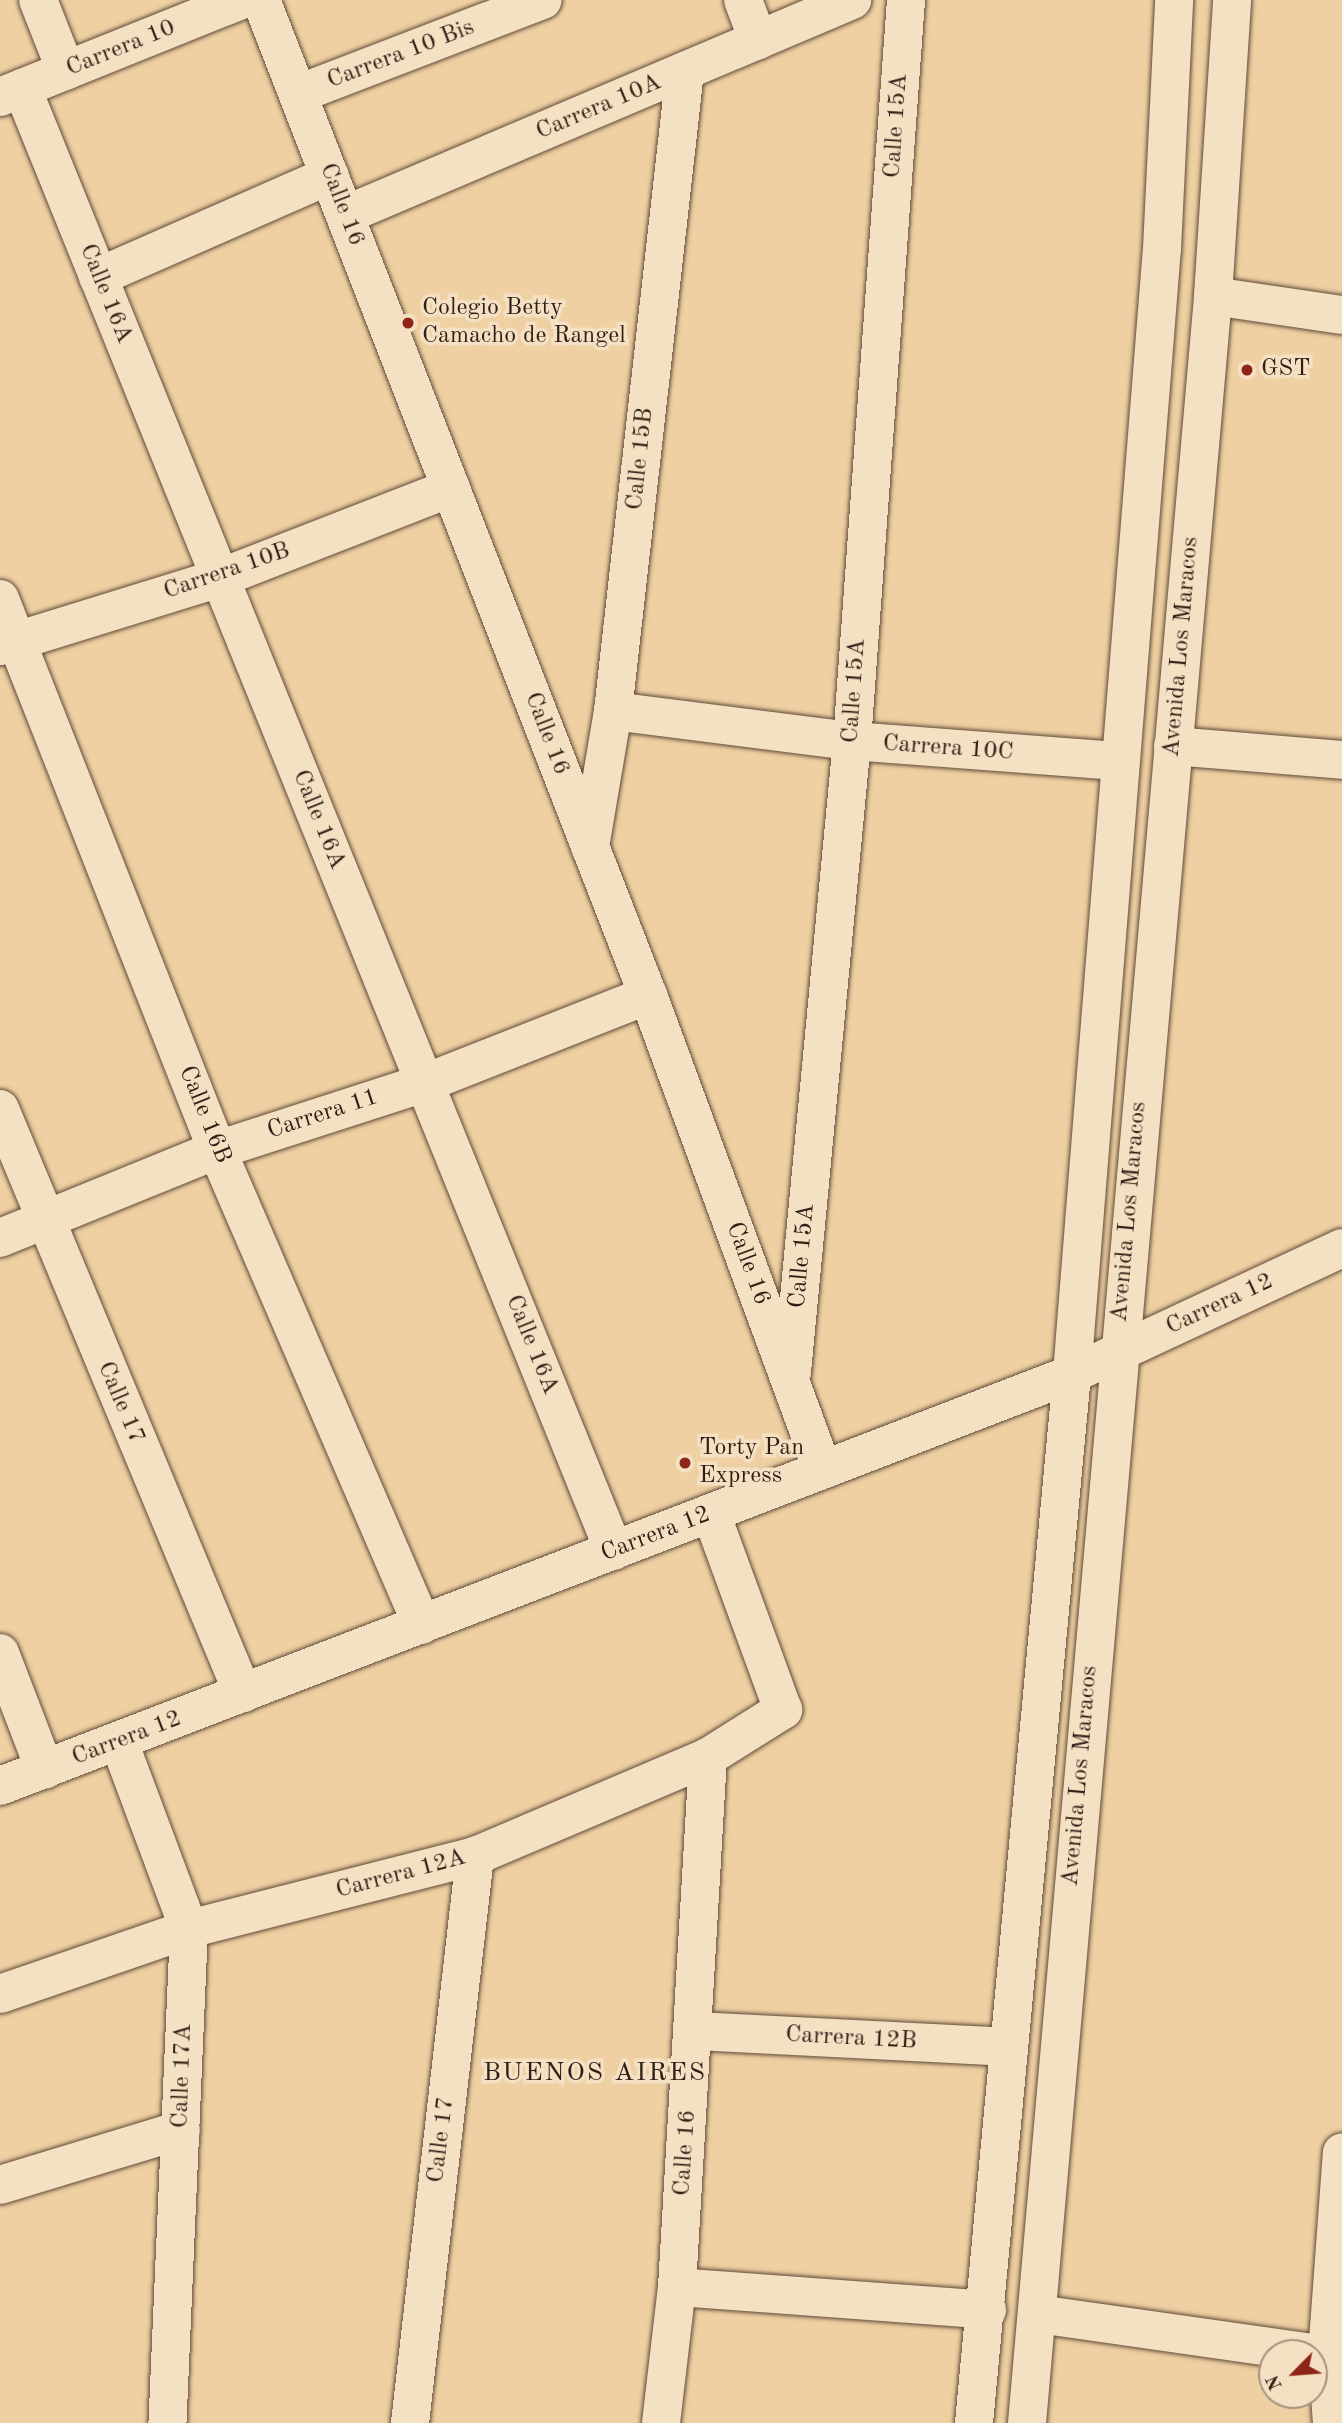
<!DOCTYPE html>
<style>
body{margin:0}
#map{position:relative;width:1342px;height:2423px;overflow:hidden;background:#eed0a2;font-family:"Old Standard TT",serif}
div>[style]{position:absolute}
.roads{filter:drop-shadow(0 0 2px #604a39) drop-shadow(0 0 2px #604a39)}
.minor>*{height:38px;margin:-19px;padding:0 19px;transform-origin:19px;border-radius:19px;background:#f4e0c3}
.dots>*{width:19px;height:19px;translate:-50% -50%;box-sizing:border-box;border:4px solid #f4e0c3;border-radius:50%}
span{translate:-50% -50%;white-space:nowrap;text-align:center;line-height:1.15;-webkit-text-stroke:7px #f4e0c3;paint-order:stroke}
.street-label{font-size:24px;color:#311e16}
.poi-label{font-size:24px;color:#311e16}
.left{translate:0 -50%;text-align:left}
.neighbourhood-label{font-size:26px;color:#311e16;letter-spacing:2px}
.north{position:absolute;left:1258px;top:2339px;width:70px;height:70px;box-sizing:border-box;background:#f4e0c3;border:2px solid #a6927e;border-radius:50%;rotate:245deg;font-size:19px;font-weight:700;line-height:28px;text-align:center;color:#311e16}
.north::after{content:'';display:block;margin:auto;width:24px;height:32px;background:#8f2418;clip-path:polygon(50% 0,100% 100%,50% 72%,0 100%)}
</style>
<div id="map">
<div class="roads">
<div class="minor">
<i style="left:38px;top:0;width:76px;rotate:68.5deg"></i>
<i style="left:261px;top:0;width:1068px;rotate:68.75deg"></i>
<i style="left:648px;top:995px;width:506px;rotate:69.78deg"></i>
<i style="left:743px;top:0;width:43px;rotate:69.4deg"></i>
<i style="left:22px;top:88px;width:1578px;rotate:67.97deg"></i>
<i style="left:298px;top:94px;width:262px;rotate:-21deg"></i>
<i style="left:0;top:97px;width:260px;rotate:-21.9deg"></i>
<i style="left:345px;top:215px;width:551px;rotate:-22.98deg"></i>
<i style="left:98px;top:277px;width:253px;rotate:-23.7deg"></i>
<i style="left:1213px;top:296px;width:130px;rotate:8.4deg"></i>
<i style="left:0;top:599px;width:592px;rotate:68.5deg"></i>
<i style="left:217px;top:1150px;width:517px;rotate:66.66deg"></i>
<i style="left:0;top:646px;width:230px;rotate:-17.2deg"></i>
<i style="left:220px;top:578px;width:248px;rotate:-21.3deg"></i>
<i style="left:613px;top:711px;width:241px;rotate:7.2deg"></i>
<i style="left:852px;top:741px;width:266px;rotate:4.3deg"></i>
<i style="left:1173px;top:746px;width:170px;rotate:4.7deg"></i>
<i style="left:590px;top:847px;width:138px;rotate:-80.4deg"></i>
<i style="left:613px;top:711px;width:644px;rotate:-83.58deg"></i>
<i style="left:0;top:1109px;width:633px;rotate:67.44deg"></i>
<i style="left:0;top:1238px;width:234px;rotate:-22.1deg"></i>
<i style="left:217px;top:1150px;width:219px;rotate:-17.9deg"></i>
<i style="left:425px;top:1083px;width:240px;rotate:-21.5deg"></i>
<i style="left:792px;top:1372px;width:634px;rotate:-84.57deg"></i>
<i style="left:852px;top:741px;width:743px;rotate:-85.83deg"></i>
<i style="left:0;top:1653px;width:125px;rotate:69deg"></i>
<i style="left:119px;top:1742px;width:200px;rotate:69.5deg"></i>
<i style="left:189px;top:1929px;width:494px;rotate:92.5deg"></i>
<i style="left:0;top:1786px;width:1148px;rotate:-21.02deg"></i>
<i style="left:1072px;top:1374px;width:298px;rotate:-25deg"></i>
<i style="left:0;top:1994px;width:200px;rotate:-19deg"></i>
<i style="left:189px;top:1929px;width:295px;rotate:-14.3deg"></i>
<i style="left:475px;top:1856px;width:253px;rotate:-23deg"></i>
<i style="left:708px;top:1757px;width:89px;rotate:-32.1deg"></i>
<i style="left:783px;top:1710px;width:210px;rotate:-110.1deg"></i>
<i style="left:695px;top:2031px;width:312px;rotate:2.9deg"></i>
<i style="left:0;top:2185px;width:189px;rotate:-16.9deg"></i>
<i style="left:677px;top:2287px;width:311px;rotate:4.2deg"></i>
<i style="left:1038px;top:2314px;width:292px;rotate:8.1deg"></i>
<i style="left:1327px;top:2355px;width:16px;rotate:-22deg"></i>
<i style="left:410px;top:2423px;width:571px;rotate:-83.46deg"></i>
<i style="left:661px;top:2423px;width:137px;rotate:-83.3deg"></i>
<i style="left:677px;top:2287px;width:531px;rotate:-86.65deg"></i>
<i style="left:974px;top:2423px;width:1054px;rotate:-84.66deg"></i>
<i style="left:1072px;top:1374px;width:1129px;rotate:-85.43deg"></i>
<i style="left:1162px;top:249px;width:249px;rotate:-87.2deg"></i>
<i style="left:1027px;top:2423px;width:2135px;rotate:-85deg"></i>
<i style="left:1213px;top:296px;width:297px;rotate:-86.3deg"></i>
<i style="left:1332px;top:2423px;width:68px;rotate:-94.2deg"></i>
<i style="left:1327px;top:2355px;width:203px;rotate:-85.8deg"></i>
</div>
</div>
<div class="dots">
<i style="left:408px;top:323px;background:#8f2418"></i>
<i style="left:1247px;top:370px;background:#8f2418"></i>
<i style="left:685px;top:1463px;background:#8f2418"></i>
</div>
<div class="street-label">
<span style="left:121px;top:49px;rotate:-22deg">Carrera 10</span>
<span style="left:401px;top:55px;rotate:-21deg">Carrera 10 Bis</span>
<span style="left:599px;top:108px;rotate:-23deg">Carrera 10A</span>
<span style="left:897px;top:126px;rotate:-86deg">Calle 15A</span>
<span style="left:341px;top:205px;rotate:69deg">Calle 16</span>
<span style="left:105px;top:294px;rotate:68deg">Calle 16A</span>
<span style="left:641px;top:459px;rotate:-84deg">Calle 15B</span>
<span style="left:227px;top:572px;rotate:-19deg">Carrera 10B</span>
<span style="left:1182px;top:647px;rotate:-85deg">Avenida Los Maracos</span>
<span style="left:855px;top:691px;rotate:-86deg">Calle 15A</span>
<span style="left:546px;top:734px;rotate:69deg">Calle 16</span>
<span style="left:948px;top:749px;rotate:4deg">Carrera 10C</span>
<span style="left:318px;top:820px;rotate:68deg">Calle 16A</span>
<span style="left:204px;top:1115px;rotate:68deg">Calle 16B</span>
<span style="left:323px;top:1115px;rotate:-18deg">Carrera 11</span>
<span style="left:1130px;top:1212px;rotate:-85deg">Avenida Los Maracos</span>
<span style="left:803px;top:1256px;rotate:-85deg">Calle 15A</span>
<span style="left:747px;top:1264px;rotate:70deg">Calle 16</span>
<span style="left:1220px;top:1305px;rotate:-25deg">Carrera 12</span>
<span style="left:531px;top:1345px;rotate:68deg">Calle 16A</span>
<span style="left:120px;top:1403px;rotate:67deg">Calle 17</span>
<span style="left:656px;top:1535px;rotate:-21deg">Carrera 12</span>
<span style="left:127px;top:1739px;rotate:-21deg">Carrera 12</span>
<span style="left:1081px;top:1776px;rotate:-85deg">Avenida Los Maracos</span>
<span style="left:401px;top:1875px;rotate:-15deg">Carrera 12A</span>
<span style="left:851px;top:2039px;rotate:3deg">Carrera 12B</span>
<span style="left:183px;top:2076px;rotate:-88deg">Calle 17A</span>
<span style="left:442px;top:2140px;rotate:-83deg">Calle 17</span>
<span style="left:686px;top:2153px;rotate:-86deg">Calle 16</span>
</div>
<div class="poi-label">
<span class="left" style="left:422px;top:323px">Colegio Betty<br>Camacho de Rangel</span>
<span class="left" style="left:1261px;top:370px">GST</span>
<span class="left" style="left:699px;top:1463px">Torty Pan<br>Express</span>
</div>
<div class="neighbourhood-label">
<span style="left:595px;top:2074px">BUENOS AIRES</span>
</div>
<div class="north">N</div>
</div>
